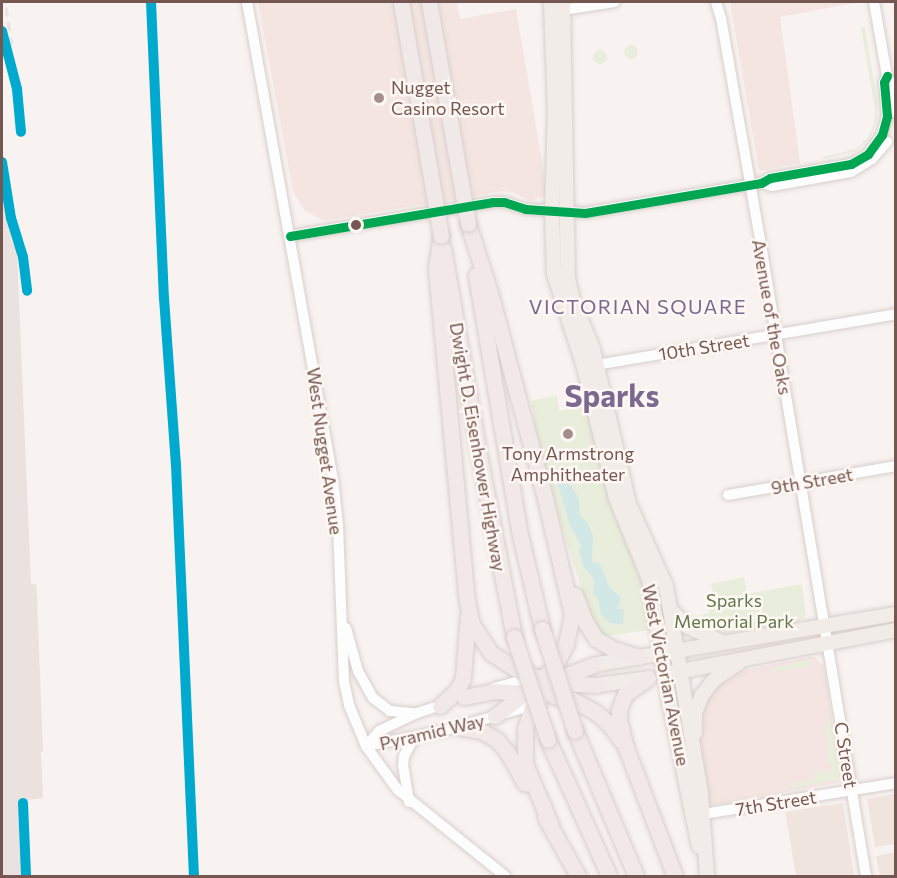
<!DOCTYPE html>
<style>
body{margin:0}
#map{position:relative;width:897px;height:878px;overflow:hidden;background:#f8f3f0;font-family:Commissioner,sans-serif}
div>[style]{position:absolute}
.residential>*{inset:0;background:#f0e4de}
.commercial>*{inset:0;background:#f4e5e2}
.industrial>*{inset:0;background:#eae2df}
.green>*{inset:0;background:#e9eddc}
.round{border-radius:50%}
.water>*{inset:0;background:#d2e8e6}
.roads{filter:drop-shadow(0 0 2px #d7cfcc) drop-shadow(0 0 2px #d7cfcc)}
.minor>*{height:10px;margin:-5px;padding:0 5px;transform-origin:5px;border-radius:5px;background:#fefdfd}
.major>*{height:14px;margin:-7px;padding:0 7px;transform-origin:7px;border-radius:7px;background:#f2ece8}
.highway>*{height:15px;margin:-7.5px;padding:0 7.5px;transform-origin:7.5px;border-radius:7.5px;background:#f1e9e8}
.rail>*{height:3px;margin-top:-1.5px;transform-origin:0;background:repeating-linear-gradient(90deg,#e5e4e6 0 9px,transparent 0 15px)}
.bridges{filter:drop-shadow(0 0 2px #d9d0cd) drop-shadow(0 0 2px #d9d0cd)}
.highway-bridge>*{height:15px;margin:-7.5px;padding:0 7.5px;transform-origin:7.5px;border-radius:7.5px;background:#f1e9e8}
.bus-1>*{height:9px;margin:-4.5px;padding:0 4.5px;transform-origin:4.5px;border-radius:4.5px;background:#00a651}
.rail-1>*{height:10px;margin:-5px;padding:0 5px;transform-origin:5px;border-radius:5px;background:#00a9ce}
.dots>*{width:16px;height:16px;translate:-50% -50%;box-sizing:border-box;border:3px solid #fef7f3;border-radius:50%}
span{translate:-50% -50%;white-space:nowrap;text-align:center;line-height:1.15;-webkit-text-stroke:5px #fef7f3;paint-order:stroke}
.poi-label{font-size:18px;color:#755751}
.left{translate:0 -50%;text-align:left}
.street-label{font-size:18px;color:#755751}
.park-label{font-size:18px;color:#60794a}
.neighbourhood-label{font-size:20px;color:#7b698f;letter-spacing:1.5px}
.town-label{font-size:30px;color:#7b698f;font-weight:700}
.frame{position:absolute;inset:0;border:3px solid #755751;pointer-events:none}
</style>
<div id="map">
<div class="residential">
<i style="clip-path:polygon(895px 794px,895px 844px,875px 847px,867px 799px)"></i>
<i style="clip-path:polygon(843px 803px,854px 876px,796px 876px,785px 812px)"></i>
<i style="clip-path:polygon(895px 852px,895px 876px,880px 876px,876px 856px)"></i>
</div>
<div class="commercial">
<i style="clip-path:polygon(258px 2px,457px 2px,460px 19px,516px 9px,547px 191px,544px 196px,530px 201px,515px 193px,504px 191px,329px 220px,323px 220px,305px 211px,293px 192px)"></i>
<i style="clip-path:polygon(730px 2px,860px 2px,780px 17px,800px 163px,759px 171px)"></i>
<i style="clip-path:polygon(808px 657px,815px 657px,824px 667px,842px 782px,708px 806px,702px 777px,699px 733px,701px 709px,713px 688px,737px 672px)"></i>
</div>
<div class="industrial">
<i style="clip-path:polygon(2px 179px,11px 239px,17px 250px,31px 584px,36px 584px,37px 597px,43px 752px,41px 752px,43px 798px,20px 801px,23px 876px,2px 876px)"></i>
</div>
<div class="green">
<i style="clip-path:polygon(861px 27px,865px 27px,877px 101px,877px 121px,869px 139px,856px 151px,824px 159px,823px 157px,856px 149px,868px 138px,874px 124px,875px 109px)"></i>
<i class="round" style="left:624px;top:45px;width:14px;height:14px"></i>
<i class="round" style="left:593px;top:50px;width:14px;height:14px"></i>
<i style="clip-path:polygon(577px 380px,582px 380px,615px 505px,615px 517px,631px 547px,630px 552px,641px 576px,645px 579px,651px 630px,605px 636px,601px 633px,591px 619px,541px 460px,531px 401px,557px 395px,559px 411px,581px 407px)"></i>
<i style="clip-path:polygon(744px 577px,747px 594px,802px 584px,806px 615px,797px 622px,739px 632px,718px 634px,697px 628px,695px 616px,710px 613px,709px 604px,715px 602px,711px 584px)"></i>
<i style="clip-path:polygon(806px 660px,814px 662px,809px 667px,780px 671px,770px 670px)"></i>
<i style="clip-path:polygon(830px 718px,840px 779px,792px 788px,791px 783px,815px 780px,815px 771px,831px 772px,832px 764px,826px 763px,829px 753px,825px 725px)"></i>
</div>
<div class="water">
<i style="clip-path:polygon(557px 481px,571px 485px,579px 499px,580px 516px,588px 523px,593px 536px,592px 561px,600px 564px,610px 588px,621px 597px,618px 609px,624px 610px,623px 625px,610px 623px,601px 615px,598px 599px,593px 594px,594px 579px,584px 568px,579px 550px,581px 545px,570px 526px)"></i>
</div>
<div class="roads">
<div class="minor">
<i style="left:247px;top:2px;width:485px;rotate:79.8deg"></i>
<i style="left:333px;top:479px;width:46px;rotate:83.8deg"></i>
<i style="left:338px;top:525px;width:156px;rotate:87.8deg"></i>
<i style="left:344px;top:681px;width:25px;rotate:78deg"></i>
<i style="left:349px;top:705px;width:44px;rotate:67.5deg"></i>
<i style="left:366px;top:746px;width:54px;rotate:54deg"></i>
<i style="left:398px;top:790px;width:137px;rotate:38.8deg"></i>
<i style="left:716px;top:2px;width:17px;rotate:73deg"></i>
<i style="left:721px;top:18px;width:243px;rotate:80deg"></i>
<i style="left:763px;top:257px;width:628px;rotate:80.55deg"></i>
<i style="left:874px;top:2px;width:75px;rotate:80deg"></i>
<i style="left:887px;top:76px;width:10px;rotate:61deg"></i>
<i style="left:892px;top:85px;width:27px;rotate:86deg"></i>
<i style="left:556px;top:11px;width:59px;rotate:-8.8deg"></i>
<i style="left:761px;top:183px;width:11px;rotate:15deg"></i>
<i style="left:772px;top:186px;width:80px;rotate:-10deg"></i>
<i style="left:851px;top:172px;width:25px;rotate:-32deg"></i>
<i style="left:872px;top:159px;width:23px;rotate:-49deg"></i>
<i style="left:290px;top:236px;width:206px;rotate:-9.5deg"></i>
<i style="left:493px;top:202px;width:11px"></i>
<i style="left:504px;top:202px;width:22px;rotate:18deg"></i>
<i style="left:525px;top:209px;width:60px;rotate:3.8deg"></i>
<i style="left:585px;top:213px;width:179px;rotate:-9.7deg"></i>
<i style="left:761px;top:183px;width:10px;rotate:-29deg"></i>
<i style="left:770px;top:178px;width:82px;rotate:-9.8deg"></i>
<i style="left:851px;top:164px;width:20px;rotate:-30deg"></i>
<i style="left:868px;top:154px;width:24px;rotate:-54deg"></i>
<i style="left:882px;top:135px;width:20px;rotate:-75deg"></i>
<i style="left:887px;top:116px;width:34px;rotate:-95deg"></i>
<i style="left:884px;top:82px;width:7px;rotate:-63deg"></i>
<i style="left:590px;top:366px;width:310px;rotate:-9.6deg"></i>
<i style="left:728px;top:495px;width:170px;rotate:-9.8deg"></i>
<i style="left:346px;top:628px;width:45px;rotate:74.4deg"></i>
<i style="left:358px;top:671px;width:31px;rotate:61deg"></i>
<i style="left:373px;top:698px;width:21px;rotate:37deg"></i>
<i style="left:390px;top:711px;width:22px;rotate:5deg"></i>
<i style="left:494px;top:688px;width:41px;rotate:-15.4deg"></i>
<i style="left:366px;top:746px;width:20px;rotate:-49deg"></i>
<i style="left:379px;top:731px;width:42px;rotate:-25.3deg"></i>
<i style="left:417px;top:713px;width:29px;rotate:-18deg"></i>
<i style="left:366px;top:746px;width:78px;rotate:-11deg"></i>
<i style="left:443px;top:731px;width:98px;rotate:-16deg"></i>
<i style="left:409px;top:802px;width:36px;rotate:-99deg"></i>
<i style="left:403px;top:766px;width:10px;rotate:-84deg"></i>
<i style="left:404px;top:756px;width:21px;rotate:-61deg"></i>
<i style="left:697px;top:815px;width:202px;rotate:-9.1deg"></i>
</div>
<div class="major">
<i style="left:551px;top:2px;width:111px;rotate:87.9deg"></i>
<i style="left:555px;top:113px;width:97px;rotate:91.8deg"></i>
<i style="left:552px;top:210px;width:64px;rotate:88.2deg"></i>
<i style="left:554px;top:274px;width:98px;rotate:72.1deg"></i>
<i style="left:584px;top:367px;width:135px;rotate:76.3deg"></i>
<i style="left:616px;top:498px;width:87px;rotate:67.8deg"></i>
<i style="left:649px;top:579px;width:128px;rotate:80.5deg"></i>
<i style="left:670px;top:705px;width:144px;rotate:78.4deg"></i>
<i style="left:563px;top:2px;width:277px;rotate:89deg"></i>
<i style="left:568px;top:279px;width:23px;rotate:77deg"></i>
<i style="left:573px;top:301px;width:52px;rotate:67.4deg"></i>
<i style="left:593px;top:349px;width:159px;rotate:76.9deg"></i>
<i style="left:629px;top:504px;width:90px;rotate:65.7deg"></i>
<i style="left:666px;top:586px;width:211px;rotate:80.4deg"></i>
<i style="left:701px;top:794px;width:82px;rotate:85.8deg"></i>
<i style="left:670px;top:609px;width:25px;rotate:45deg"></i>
<i style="left:688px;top:627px;width:36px;rotate:24deg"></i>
<i style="left:593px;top:665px;width:307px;rotate:-9.6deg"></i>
<i style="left:671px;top:673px;width:229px;rotate:-10.8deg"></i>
<i style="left:598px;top:685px;width:51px;rotate:-7.8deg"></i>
<i style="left:695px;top:733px;width:20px;rotate:-90deg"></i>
<i style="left:695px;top:713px;width:19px;rotate:-69deg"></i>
<i style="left:702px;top:695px;width:21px;rotate:-51deg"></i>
<i style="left:715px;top:679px;width:29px;rotate:-34deg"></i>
</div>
<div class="highway">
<i style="left:468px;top:224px;width:68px;rotate:72.1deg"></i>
<i style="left:489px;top:289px;width:216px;rotate:75deg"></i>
<i style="left:545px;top:498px;width:120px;rotate:77deg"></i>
<i style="left:572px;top:615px;width:30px;rotate:102deg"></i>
<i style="left:566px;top:644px;width:25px;rotate:117deg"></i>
<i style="left:555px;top:666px;width:35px;rotate:137deg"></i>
<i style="left:529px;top:690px;width:43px;rotate:142.6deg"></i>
<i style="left:441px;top:236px;width:33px;rotate:99deg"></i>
<i style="left:436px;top:269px;width:333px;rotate:84.7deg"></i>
<i style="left:467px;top:601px;width:24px;rotate:78deg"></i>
<i style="left:472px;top:624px;width:35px;rotate:57deg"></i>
<i style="left:491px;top:653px;width:35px;rotate:33deg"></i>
<i style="left:520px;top:672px;width:38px;rotate:17deg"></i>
<i style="left:556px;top:683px;width:42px;rotate:2.7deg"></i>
<i style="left:443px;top:248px;width:220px;rotate:80.1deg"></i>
<i style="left:481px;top:465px;width:175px;rotate:79.1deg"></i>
<i style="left:476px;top:275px;width:264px;rotate:80.4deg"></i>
<i style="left:520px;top:535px;width:97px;rotate:76.8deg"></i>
<i style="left:575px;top:595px;width:30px;rotate:69deg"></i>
<i style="left:586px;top:623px;width:19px;rotate:58deg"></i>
<i style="left:596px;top:639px;width:20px;rotate:30deg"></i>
<i style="left:613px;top:649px;width:27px;rotate:17deg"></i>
<i style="left:648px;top:678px;width:28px;rotate:145deg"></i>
<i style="left:625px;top:694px;width:17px;rotate:111deg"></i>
<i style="left:619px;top:710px;width:10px;rotate:90deg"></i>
<i style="left:619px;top:720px;width:29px;rotate:76deg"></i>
<i style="left:626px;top:748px;width:137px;rotate:69.1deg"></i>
<i style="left:554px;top:696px;width:19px;rotate:12deg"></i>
<i style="left:573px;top:700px;width:24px;rotate:28deg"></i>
<i style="left:594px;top:711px;width:21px;rotate:41deg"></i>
<i style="left:610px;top:725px;width:19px;rotate:55deg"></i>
<i style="left:464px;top:697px;width:31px;rotate:-11deg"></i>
<i style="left:494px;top:691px;width:36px;rotate:3deg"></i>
<i style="left:440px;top:706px;width:25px;rotate:-43deg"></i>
<i style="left:458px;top:689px;width:12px;rotate:-66deg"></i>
<i style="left:463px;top:678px;width:63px;rotate:-85.5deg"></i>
<i style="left:459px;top:727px;width:22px;rotate:10deg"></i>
<i style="left:481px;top:731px;width:18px;rotate:29deg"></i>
<i style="left:497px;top:740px;width:17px;rotate:50deg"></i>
<i style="left:508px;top:753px;width:35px;rotate:61deg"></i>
<i style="left:575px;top:731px;width:157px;rotate:67.2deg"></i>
<i style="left:548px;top:740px;width:149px;rotate:65.8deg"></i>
<i style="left:545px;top:817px;width:68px;rotate:60.8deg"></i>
<i style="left:551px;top:825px;width:66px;rotate:-113.1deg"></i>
<i style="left:525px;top:764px;width:35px;rotate:-90deg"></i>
<i style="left:525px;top:729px;width:20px;rotate:-72deg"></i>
<i style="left:531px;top:710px;width:27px;rotate:-54deg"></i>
<i style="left:547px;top:688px;width:19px;rotate:-35deg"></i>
<i style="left:563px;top:677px;width:32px;rotate:-22deg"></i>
</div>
</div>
<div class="rail">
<i style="left:6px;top:7px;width:38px;rotate:81deg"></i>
<i style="left:2px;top:31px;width:60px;rotate:75.5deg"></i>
<i style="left:17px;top:89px;width:43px;rotate:84.7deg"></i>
<i style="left:2px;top:162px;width:57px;rotate:80.9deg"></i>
<i style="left:11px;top:218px;width:41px;rotate:72.9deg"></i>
<i style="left:23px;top:257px;width:34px;rotate:83deg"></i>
<i style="left:23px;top:803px;width:73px;rotate:87.6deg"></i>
</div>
<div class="bridges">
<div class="highway-bridge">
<i style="left:401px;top:2px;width:237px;rotate:80.3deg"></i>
<i style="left:429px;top:2px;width:225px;rotate:80deg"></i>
<i style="left:542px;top:629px;width:107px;rotate:72.1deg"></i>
<i style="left:514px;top:637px;width:108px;rotate:71.7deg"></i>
</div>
</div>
<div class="bus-1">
<i style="left:290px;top:236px;width:206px;rotate:-9.5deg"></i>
<i style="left:493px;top:202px;width:11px"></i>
<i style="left:504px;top:202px;width:22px;rotate:18deg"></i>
<i style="left:525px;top:209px;width:60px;rotate:3.8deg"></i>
<i style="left:585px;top:213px;width:179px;rotate:-9.7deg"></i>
<i style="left:761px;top:183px;width:10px;rotate:-29deg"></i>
<i style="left:770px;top:178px;width:82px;rotate:-9.8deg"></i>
<i style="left:851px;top:164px;width:20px;rotate:-30deg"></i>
<i style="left:868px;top:154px;width:24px;rotate:-54deg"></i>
<i style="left:882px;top:135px;width:20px;rotate:-75deg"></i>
<i style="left:887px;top:116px;width:34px;rotate:-95deg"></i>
<i style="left:884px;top:82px;width:7px;rotate:-63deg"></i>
</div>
<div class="rail-1">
<i style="left:151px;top:2px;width:296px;rotate:87.5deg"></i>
<i style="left:164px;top:298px;width:167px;rotate:85.9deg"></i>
<i style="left:176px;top:465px;width:411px;rotate:87.5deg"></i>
<i style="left:2px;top:31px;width:60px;rotate:75.5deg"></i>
<i style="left:17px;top:89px;width:43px;rotate:84.7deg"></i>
<i style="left:2px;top:162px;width:57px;rotate:80.9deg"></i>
<i style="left:11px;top:218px;width:41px;rotate:72.9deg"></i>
<i style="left:23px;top:257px;width:34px;rotate:83deg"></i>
<i style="left:23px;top:803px;width:73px;rotate:87.6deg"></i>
</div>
<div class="dots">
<i style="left:379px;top:98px;background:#a38e89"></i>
<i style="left:356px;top:225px;background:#755751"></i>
<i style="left:568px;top:434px;background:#a38e89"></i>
</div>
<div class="poi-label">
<span class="left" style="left:391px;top:98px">Nugget<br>Casino Resort</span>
<span style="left:568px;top:464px">Tony Armstrong<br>Amphitheater</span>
</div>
<div class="street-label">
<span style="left:772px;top:317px;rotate:80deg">Avenue of the Oaks</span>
<span style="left:704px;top:347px;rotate:-9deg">10th Street</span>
<span style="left:478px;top:447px;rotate:80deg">Dwight D. Eisenhower Highway</span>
<span style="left:325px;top:451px;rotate:82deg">West Nugget Avenue</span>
<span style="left:812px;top:481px;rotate:-10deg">9th Street</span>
<span style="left:666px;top:675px;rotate:79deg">West Victorian Avenue</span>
<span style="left:432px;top:732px;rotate:-13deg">Pyramid Way</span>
<span style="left:846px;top:755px;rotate:81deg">C Street</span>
<span style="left:776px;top:803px;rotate:-9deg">7th Street</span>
</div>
<div class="park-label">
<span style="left:734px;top:611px">Sparks<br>Memorial Park</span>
</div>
<div class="neighbourhood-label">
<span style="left:638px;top:306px">VICTORIAN SQUARE</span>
</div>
<div class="town-label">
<span style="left:612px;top:395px">Sparks</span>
</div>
<div class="frame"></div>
</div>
